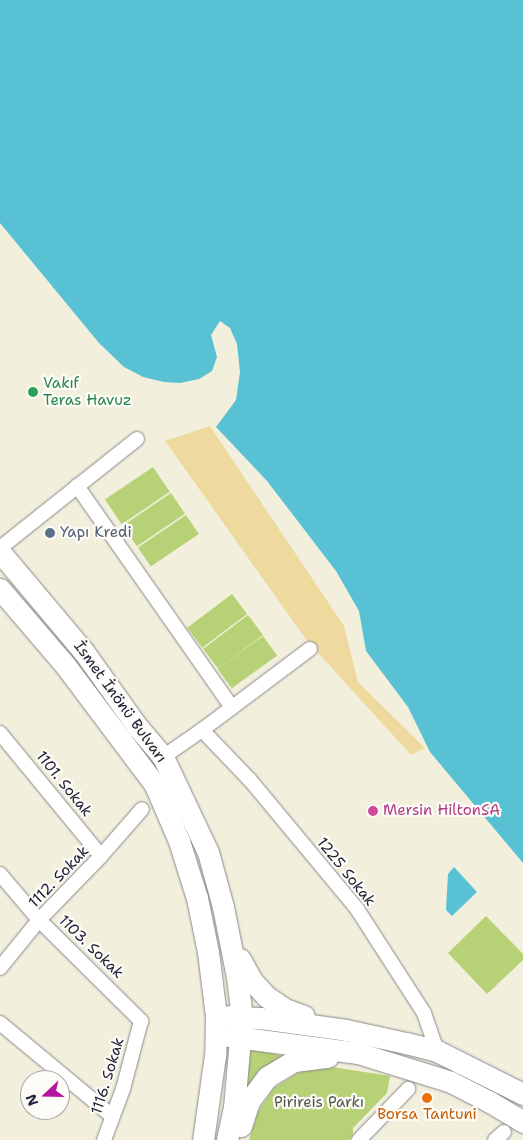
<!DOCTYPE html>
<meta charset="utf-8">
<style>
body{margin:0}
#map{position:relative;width:523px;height:1140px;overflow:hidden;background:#f2efdc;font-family:"Shantell Sans",sans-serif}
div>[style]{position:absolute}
.green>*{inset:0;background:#b7d177;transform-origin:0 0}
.sand>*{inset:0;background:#eeda9e}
.water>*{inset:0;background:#58c2d4}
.roads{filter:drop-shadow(0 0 1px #8a888c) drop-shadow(0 0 1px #8a888c)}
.minor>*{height:14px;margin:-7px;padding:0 7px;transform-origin:7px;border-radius:7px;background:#fff}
.primary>*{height:21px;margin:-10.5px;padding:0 10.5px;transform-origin:10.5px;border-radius:10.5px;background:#fff}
.dots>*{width:14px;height:14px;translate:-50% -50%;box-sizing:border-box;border:2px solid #fdfcf7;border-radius:50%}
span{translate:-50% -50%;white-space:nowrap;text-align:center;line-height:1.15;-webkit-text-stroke:4.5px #fdfcf7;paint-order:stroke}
.leisure-label{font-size:15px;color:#27864d}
.left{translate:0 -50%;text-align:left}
.service-label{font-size:15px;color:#4e5e75}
.street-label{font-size:15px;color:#22223b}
.hotel-label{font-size:15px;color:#b23c85}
.park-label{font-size:15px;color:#4f574d}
.food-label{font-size:15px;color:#c56008}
.north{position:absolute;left:20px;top:1070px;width:50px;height:50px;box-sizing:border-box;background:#fdfcf7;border:1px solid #a5a5ac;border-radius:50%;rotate:249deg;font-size:14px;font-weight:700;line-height:20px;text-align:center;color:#22223b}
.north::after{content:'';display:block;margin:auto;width:18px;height:22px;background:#b5179e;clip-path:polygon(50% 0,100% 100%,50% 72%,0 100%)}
</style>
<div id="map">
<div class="green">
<i style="left:153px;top:467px;width:30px;height:58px;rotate:56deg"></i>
<i style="left:171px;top:493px;width:25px;height:58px;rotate:56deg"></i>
<i style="left:186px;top:515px;width:23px;height:58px;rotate:56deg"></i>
<i style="left:232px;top:594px;width:25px;height:56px;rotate:53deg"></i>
<i style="left:248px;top:615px;width:25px;height:56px;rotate:53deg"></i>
<i style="left:263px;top:636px;width:24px;height:56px;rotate:54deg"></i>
<i style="clip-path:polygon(486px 916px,523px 954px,523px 960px,487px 994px,448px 953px)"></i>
<i style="clip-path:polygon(250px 1046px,292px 1059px,244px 1097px)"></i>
<i style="clip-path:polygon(332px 1067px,390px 1076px,387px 1093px,353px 1128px,353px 1135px,349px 1140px,249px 1140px,258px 1111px,274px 1088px,299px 1072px,310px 1068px)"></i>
</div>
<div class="sand">
<i style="clip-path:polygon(210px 426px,344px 626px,358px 682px,425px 748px,411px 755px,308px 642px,165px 441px)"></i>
</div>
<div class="water">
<i style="clip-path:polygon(0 0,523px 0,523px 863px,430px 752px,408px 707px,366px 651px,359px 611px,336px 571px,267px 481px,216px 427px,236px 400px,240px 372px,237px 344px,230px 328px,220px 321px,211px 335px,217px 357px,212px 371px,199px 379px,180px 383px,164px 382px,143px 377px,124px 367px,99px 343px,0 223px)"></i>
<i style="clip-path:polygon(454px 867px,477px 892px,452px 916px,446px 910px,448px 874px)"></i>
</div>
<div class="roads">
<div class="minor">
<i style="left:77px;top:486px;width:270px;rotate:55deg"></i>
<i style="left:0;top:548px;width:175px;rotate:-38.5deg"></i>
<i style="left:202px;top:730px;width:69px;rotate:46.2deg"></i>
<i style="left:250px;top:780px;width:168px;rotate:50.3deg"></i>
<i style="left:357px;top:909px;width:124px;rotate:57.2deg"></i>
<i style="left:424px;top:1013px;width:40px;rotate:71.1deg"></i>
<i style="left:0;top:733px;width:159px;rotate:50.6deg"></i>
<i style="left:163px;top:757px;width:47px;rotate:-34.7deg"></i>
<i style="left:202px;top:730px;width:135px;rotate:-36.9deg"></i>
<i style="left:0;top:874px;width:60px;rotate:49.7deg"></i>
<i style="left:39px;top:920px;width:144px;rotate:44.7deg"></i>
<i style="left:141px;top:1021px;width:70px;rotate:104.8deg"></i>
<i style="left:123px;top:1089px;width:54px;rotate:110.4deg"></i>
<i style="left:0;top:968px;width:62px;rotate:-50.9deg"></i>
<i style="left:39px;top:920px;width:89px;rotate:-45.9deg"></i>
<i style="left:101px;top:856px;width:62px;rotate:-48.9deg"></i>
<i style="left:0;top:1023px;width:146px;rotate:39.7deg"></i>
<i style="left:359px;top:1140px;width:71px;rotate:-46.1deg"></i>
<i style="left:495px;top:1140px;width:12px;rotate:-42deg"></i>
</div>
<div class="primary">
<i style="left:0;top:552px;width:131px;rotate:50deg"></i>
<i style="left:84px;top:652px;width:90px;rotate:54.5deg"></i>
<i style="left:136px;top:725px;width:42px;rotate:49.8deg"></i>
<i style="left:163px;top:757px;width:105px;rotate:64.7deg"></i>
<i style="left:208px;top:852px;width:57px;rotate:74.7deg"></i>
<i style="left:223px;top:907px;width:71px;rotate:78.7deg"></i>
<i style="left:237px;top:977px;width:39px;rotate:83deg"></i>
<i style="left:242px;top:1016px;width:91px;rotate:95deg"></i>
<i style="left:234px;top:1107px;width:34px;rotate:102deg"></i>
<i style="left:0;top:589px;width:100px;rotate:49.5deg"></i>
<i style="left:65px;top:665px;width:150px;rotate:53.1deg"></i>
<i style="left:155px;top:785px;width:61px;rotate:66.8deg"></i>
<i style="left:179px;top:841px;width:60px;rotate:72.5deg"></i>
<i style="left:197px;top:898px;width:55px;rotate:78.5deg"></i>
<i style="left:208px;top:952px;width:64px;rotate:82.9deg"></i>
<i style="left:216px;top:1016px;width:39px;rotate:91deg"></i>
<i style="left:215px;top:1055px;width:86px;rotate:98deg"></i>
<i style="left:240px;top:959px;width:25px;rotate:61deg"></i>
<i style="left:252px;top:981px;width:22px;rotate:47deg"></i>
<i style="left:267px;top:997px;width:22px;rotate:34deg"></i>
<i style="left:285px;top:1009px;width:20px;rotate:20deg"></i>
<i style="left:229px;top:1016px;width:31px;rotate:4deg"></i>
<i style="left:260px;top:1018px;width:87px;rotate:7.9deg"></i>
<i style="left:346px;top:1030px;width:61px;rotate:12.2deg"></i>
<i style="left:406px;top:1043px;width:32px;rotate:14deg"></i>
<i style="left:437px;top:1051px;width:96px;rotate:26.6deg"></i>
<i style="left:229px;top:1036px;width:130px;rotate:7.5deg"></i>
<i style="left:358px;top:1053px;width:97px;rotate:17.3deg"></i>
<i style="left:451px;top:1082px;width:44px;rotate:27.1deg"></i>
<i style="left:490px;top:1102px;width:39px;rotate:31deg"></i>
<i style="left:241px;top:1126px;width:26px;rotate:-72deg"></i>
<i style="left:249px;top:1101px;width:30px;rotate:-53deg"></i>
<i style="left:267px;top:1077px;width:31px;rotate:-31deg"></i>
<i style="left:294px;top:1061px;width:34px;rotate:-7deg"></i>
</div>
</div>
<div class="dots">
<i style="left:33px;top:392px;background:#2e9e5b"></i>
<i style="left:50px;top:533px;background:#5c6f8a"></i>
<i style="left:373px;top:811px;background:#d1479c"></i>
<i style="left:427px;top:1098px;background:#e8710a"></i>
</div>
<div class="leisure-label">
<span class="left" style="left:43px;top:392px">Vakıf<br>Teras Havuz</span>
</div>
<div class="service-label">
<span class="left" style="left:60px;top:533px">Yapı Kredi</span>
</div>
<div class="street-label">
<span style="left:120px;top:702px;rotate:54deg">İsmet İnönü Bulvarı</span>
<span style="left:64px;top:784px;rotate:51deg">1101. Sokak</span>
<span style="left:346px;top:872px;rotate:51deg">1225 Sokak</span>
<span style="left:59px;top:877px;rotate:-46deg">1112. Sokak</span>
<span style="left:91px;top:947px;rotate:44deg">1103. Sokak</span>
<span style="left:108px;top:1076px;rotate:-73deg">1116. Sokak</span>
</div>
<div class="hotel-label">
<span class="left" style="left:383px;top:811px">Mersin HiltonSA</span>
</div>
<div class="park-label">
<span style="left:319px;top:1103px">Pirireis Parkı</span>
</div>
<div class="food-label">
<span style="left:427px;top:1115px">Borsa Tantuni</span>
</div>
<div class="north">N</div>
</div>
